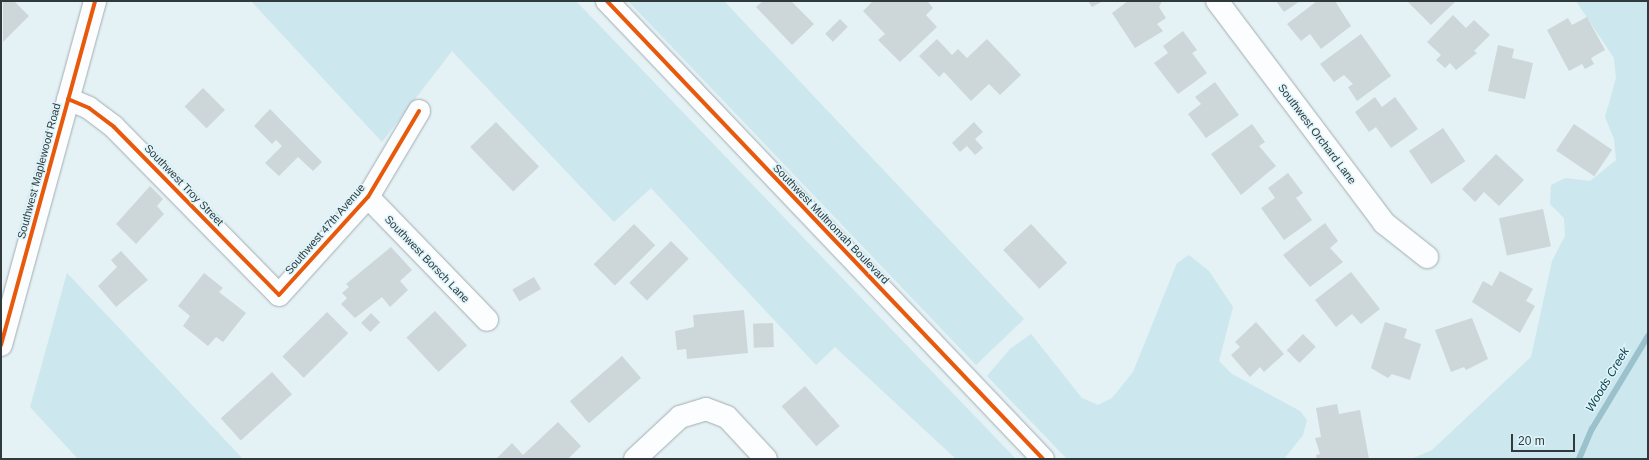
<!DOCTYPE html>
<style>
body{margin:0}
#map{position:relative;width:1649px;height:460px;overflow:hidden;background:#e4f1f5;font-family:Arial,sans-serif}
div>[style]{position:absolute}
.green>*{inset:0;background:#cce7ee}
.stream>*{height:6px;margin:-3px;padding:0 3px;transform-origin:3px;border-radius:3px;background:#9ac1cc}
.building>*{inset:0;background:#cdd7da;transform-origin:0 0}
.roads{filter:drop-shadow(0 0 1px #a3adb0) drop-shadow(0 0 1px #a3adb0)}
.minor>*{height:22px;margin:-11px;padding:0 11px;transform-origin:11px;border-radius:11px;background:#fbfdfe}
.secondary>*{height:22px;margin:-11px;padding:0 11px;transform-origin:11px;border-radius:11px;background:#fbfdfe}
.cycleway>*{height:4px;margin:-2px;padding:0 2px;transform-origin:2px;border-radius:2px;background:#e8590c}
span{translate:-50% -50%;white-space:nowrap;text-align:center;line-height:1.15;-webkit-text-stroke:3px #def5fb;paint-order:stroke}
.street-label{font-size:11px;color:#30393b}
.water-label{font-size:12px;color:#093a45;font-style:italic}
.frame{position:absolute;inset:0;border:2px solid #30393b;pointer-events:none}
.scale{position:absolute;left:1511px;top:434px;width:64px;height:18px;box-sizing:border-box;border:2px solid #30393b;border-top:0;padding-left:5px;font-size:12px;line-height:14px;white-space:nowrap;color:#30393b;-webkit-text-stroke:3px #def5fb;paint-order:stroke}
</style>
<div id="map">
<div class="green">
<i style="clip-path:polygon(251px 1px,576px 1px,1016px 459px,956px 459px,835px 347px,816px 365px,651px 188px,614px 222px,452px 51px,382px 142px)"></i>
<i style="clip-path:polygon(628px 1px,724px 1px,1024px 319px,976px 365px)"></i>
<i style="clip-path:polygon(1576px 1px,1648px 1px,1648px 459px,1411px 459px,1432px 450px,1531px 357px,1552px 261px,1565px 236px,1564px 218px,1550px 204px,1551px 185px,1565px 178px,1590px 181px,1616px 160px,1614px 139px,1605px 117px,1616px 78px,1614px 58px)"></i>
<i style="clip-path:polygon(1189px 255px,1209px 271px,1233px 307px,1219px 361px,1232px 374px,1300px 411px,1307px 420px,1303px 435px,1284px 459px,1067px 459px,987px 376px,1010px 349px,1031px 334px,1082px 398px,1098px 405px,1112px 398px,1133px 372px,1177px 263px)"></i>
<i style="clip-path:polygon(67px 273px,243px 459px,78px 459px,30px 407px)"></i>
</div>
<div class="stream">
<i style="left:1579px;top:459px;width:33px;rotate:-67deg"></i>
<i style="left:1592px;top:429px;width:109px;rotate:-58.9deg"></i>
</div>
<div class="building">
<i style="clip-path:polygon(3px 1px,14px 1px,29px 16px,3px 42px)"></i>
<i style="clip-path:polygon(763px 1px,791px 1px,814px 24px,792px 45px,756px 7px)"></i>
<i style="clip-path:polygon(873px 1px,927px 1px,933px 8px,926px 15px,937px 27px,900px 62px,878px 40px,885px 34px,863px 11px)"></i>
<i style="clip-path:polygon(1088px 1px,1103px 1px,1092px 7px)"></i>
<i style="clip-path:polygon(1128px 1px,1162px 1px,1159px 7px,1166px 18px,1157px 24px,1163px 31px,1135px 48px,1112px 13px)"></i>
<i style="clip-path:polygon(1276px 1px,1300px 1px,1284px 12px)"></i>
<i style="clip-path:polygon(1317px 1px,1335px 1px,1351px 26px,1321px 49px,1310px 34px,1301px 41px,1287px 24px)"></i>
<i style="clip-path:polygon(1407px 1px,1456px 1px,1431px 25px)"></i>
<i style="clip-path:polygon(1453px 15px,1466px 28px,1474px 20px,1490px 35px,1474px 51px,1477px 53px,1456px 70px,1450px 63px,1445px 68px,1436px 60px,1441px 55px,1427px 42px)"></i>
<i style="clip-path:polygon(1587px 17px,1605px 50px,1591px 58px,1594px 64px,1585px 69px,1582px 64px,1569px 71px,1547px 30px,1568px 18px,1572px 25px)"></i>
<i style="left:840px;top:19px;width:11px;height:21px;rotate:45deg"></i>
<i style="clip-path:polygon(1183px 31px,1197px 50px,1192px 53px,1207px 73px,1178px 94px,1154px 63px,1168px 53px,1163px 46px)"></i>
<i style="clip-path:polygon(1361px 34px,1391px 76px,1357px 101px,1348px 87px,1353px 84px,1344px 75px,1334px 82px,1320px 64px)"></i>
<i style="clip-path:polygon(937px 39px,952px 55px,958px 49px,967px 58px,987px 39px,1021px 75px,1000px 95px,989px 84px,971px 101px,944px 72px,939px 77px,919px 56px)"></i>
<i style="clip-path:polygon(1498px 45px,1514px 49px,1512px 58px,1533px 63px,1525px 99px,1488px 91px)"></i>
<i style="clip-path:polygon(1215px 82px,1239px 115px,1206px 138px,1188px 114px,1201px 104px,1195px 97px)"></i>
<i style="left:203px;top:88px;width:31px;height:26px;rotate:45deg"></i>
<i style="clip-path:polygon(1375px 97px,1382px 107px,1395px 97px,1418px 129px,1391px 148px,1376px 127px,1369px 132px,1355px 112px)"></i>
<i style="clip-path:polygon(270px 109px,322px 162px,313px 171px,298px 157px,279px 176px,265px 163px,282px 146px,276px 140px,272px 144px,254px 126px)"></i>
<i style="left:496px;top:122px;width:62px;height:36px;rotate:46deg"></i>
<i style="clip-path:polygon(974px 122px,983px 132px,975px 139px,983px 148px,975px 155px,967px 146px,960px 152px,952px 143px)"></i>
<i style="clip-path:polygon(1252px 124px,1265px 142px,1259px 146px,1276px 166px,1241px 195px,1211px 154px)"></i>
<i style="left:1574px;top:124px;width:46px;height:32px;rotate:34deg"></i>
<i style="left:1443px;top:128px;width:40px;height:41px;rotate:56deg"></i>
<i style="clip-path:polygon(1496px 154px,1524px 180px,1499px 206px,1484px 192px,1475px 202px,1462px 189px)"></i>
<i style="clip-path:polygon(1288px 173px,1303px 193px,1296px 198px,1312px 220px,1284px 240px,1261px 208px,1275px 198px,1268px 188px)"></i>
<i style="clip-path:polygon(150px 186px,163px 199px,157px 206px,164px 214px,136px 244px,116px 224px)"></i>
<i style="left:1543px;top:209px;width:38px;height:45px;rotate:78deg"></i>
<i style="clip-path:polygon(1325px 223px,1338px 241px,1330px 248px,1343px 262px,1310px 287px,1283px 255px)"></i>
<i style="left:634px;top:224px;width:30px;height:57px;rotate:45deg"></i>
<i style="left:1031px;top:224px;width:53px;height:38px;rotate:47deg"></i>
<i style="left:671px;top:241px;width:25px;height:59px;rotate:45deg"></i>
<i style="clip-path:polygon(391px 247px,412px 270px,400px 281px,408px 290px,390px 307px,382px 297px,355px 318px,341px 304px,347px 298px,342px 293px,349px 287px,346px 284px)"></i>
<i style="clip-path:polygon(121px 251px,148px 280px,116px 307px,98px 286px,117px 267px,111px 260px)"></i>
<i style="clip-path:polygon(1500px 271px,1533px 289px,1526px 301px,1535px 306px,1520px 333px,1472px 302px,1483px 281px,1492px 286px)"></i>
<i style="clip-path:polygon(1351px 272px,1380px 309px,1361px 324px,1352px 314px,1336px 327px,1315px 300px)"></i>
<i style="clip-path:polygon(204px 273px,223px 288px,219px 292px,246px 313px,223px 342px,216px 337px,208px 346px,183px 326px,190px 316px,178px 306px)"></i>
<i style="left:534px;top:277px;width:14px;height:25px;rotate:60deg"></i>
<i style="clip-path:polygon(744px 310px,748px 353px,687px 359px,686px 349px,677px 350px,675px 331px,694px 327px,693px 315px)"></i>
<i style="left:435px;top:311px;width:47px;height:39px;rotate:47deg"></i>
<i style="left:327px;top:312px;width:30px;height:63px;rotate:45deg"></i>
<i style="left:371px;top:313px;width:13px;height:14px;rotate:45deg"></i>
<i style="clip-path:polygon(1472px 318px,1488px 359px,1466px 370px,1464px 367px,1451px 372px,1435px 330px)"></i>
<i style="clip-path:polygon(1256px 322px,1284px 354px,1264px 372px,1260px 367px,1250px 377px,1231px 355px,1240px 347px,1235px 342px)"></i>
<i style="clip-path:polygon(1385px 322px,1407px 329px,1404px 338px,1421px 344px,1410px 380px,1392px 374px,1388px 378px,1371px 368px)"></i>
<i style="left:773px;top:323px;width:24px;height:20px;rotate:88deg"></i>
<i style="left:1303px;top:334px;width:18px;height:23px;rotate:45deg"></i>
<i style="left:622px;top:356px;width:29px;height:69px;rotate:49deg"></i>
<i style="left:272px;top:372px;width:30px;height:69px;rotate:48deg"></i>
<i style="left:805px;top:386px;width:53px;height:31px;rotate:49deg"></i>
<i style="clip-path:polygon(1337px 404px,1339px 414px,1360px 410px,1369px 459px,1317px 459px,1316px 455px,1320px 454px,1315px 438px,1321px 437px,1316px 408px)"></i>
<i style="clip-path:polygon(558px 422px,581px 446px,568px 459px,496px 459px,512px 443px,523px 455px)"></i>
</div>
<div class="roads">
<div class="minor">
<i style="left:1217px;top:1px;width:278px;rotate:53deg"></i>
<i style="left:1384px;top:223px;width:55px;rotate:38.3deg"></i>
<i style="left:68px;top:99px;width:23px;rotate:23deg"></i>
<i style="left:89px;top:108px;width:31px;rotate:37deg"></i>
<i style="left:114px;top:127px;width:235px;rotate:45.5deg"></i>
<i style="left:279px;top:295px;width:132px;rotate:-47.8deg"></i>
<i style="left:368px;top:197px;width:100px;rotate:-59.3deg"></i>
<i style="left:368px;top:197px;width:171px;rotate:45.9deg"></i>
<i style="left:1px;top:345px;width:357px;rotate:-74.7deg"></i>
<i style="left:635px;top:459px;width:62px;rotate:-43deg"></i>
<i style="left:680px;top:417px;width:27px;rotate:-17deg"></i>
<i style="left:706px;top:409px;width:22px;rotate:21deg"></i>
<i style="left:727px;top:417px;width:57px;rotate:47.1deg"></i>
</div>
<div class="secondary">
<i style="left:607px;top:1px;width:632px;rotate:46.41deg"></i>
</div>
</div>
<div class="cycleway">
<i style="left:607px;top:1px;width:632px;rotate:46.41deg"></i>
<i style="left:68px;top:99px;width:23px;rotate:23deg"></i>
<i style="left:89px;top:108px;width:31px;rotate:37deg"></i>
<i style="left:114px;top:127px;width:235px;rotate:45.5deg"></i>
<i style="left:279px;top:295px;width:132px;rotate:-47.8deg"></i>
<i style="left:368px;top:197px;width:100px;rotate:-59.3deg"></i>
<i style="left:1px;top:345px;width:357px;rotate:-74.7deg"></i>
</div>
<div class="street-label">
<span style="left:1317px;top:134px;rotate:53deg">Southwest Orchard Lane</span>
<span style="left:39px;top:171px;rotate:-75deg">Southwest Maplewood Road</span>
<span style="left:184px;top:185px;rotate:46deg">Southwest Troy Street</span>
<span style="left:831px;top:224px;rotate:46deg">Southwest Multnomah Boulevard</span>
<span style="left:325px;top:229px;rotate:-49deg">Southwest 47th Avenue</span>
<span style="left:427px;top:259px;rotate:46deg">Southwest Borsch Lane</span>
</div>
<div class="water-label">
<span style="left:1608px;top:380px;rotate:-59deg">Woods Creek</span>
</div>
<div class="frame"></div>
<div class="scale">20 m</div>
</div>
